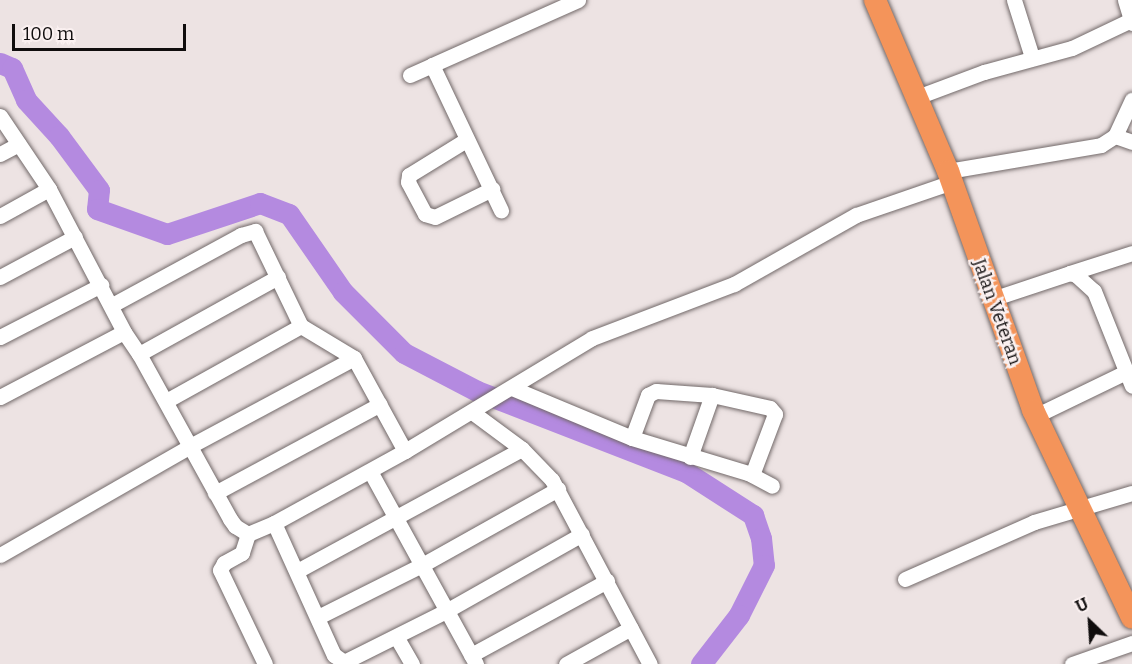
<!DOCTYPE html>
<style>
body{margin:0}
#map{position:relative;width:1132px;height:664px;overflow:hidden;background:#ede3e3;font-family:Bitter,serif}
div>[style]{position:absolute}
.river>*{height:21px;margin:-10.5px;padding:0 10.5px;transform-origin:10.5px;border-radius:10.5px;background:#b48ae0}
.roads{filter:drop-shadow(0 0 2px #726969) drop-shadow(0 0 2px #726969)}
.minor>*{height:15px;margin:-7.5px;padding:0 7.5px;transform-origin:7.5px;border-radius:7.5px;background:#fff}
.highway>*{height:22px;margin:-11px;padding:0 11px;transform-origin:11px;border-radius:11px;background:#f4945a}
span{translate:-50% -50%;white-space:nowrap;text-align:center;line-height:1.15;-webkit-text-stroke:5px #faf0f0;paint-order:stroke}
.street-label{font-size:18px;color:#100d0d}
.north{position:absolute;left:1060px;top:592px;width:60px;height:60px;-webkit-text-stroke:4px #faf0f0;paint-order:stroke;rotate:335deg;font-size:16px;font-weight:700;line-height:24px;text-align:center;color:#100d0d}
.north::after{content:'';display:block;margin:auto;width:21px;height:27px;background:#100d0d;clip-path:polygon(50% 0,100% 100%,50% 72%,0 100%)}
.scale{position:absolute;left:12px;top:24px;width:174px;height:27px;box-sizing:border-box;border:3px solid #100d0d;border-top:0;padding-left:8px;font-size:18px;line-height:21px;white-space:nowrap;color:#100d0d;-webkit-text-stroke:4px #faf0f0;paint-order:stroke}
</style>
<div id="map">
<div class="river">
<i style="left:0;top:63px;width:13px;rotate:23deg"></i>
<i style="left:12px;top:68px;width:35px;rotate:66deg"></i>
<i style="left:26px;top:100px;width:49px;rotate:47.5deg"></i>
<i style="left:59px;top:136px;width:67px;rotate:53.5deg"></i>
<i style="left:99px;top:190px;width:19px;rotate:96deg"></i>
<i style="left:97px;top:209px;width:74px;rotate:19.7deg"></i>
<i style="left:167px;top:234px;width:98px;rotate:-18.4deg"></i>
<i style="left:260px;top:203px;width:31px;rotate:21deg"></i>
<i style="left:289px;top:214px;width:95px;rotate:55.3deg"></i>
<i style="left:343px;top:292px;width:86px;rotate:45deg"></i>
<i style="left:404px;top:353px;width:82px;rotate:27.5deg"></i>
<i style="left:477px;top:391px;width:224px;rotate:21.2deg"></i>
<i style="left:686px;top:472px;width:80px;rotate:32.7deg"></i>
<i style="left:753px;top:515px;width:24px;rotate:71deg"></i>
<i style="left:761px;top:538px;width:27px;rotate:84deg"></i>
<i style="left:764px;top:565px;width:56px;rotate:116.6deg"></i>
<i style="left:739px;top:615px;width:62px;rotate:127.8deg"></i>
</div>
<div class="roads">
<div class="minor">
<i style="left:1014px;top:0;width:60px;rotate:72.5deg"></i>
<i style="left:1125px;top:0;width:24px;rotate:73deg"></i>
<i style="left:432px;top:65px;width:160px;rotate:-24deg"></i>
<i style="left:410px;top:75px;width:24px;rotate:-24deg"></i>
<i style="left:432px;top:65px;width:161px;rotate:64.6deg"></i>
<i style="left:917px;top:97px;width:72px;rotate:-20.5deg"></i>
<i style="left:984px;top:72px;width:91px;rotate:-15.3deg"></i>
<i style="left:1072px;top:48px;width:65px;rotate:-25.4deg"></i>
<i style="left:0;top:116px;width:88px;rotate:56.1deg"></i>
<i style="left:49px;top:189px;width:161px;rotate:62.3deg"></i>
<i style="left:124px;top:332px;width:27px;rotate:56deg"></i>
<i style="left:139px;top:354px;width:188px;rotate:61.1deg"></i>
<i style="left:230px;top:519px;width:9px;rotate:54deg"></i>
<i style="left:235px;top:526px;width:15px;rotate:32deg"></i>
<i style="left:248px;top:534px;width:28px;rotate:-23deg"></i>
<i style="left:274px;top:523px;width:149px;rotate:-28.8deg"></i>
<i style="left:405px;top:451px;width:218px;rotate:-31.1deg"></i>
<i style="left:592px;top:338px;width:152px;rotate:-20.8deg"></i>
<i style="left:734px;top:284px;width:140px;rotate:-29.5deg"></i>
<i style="left:856px;top:215px;width:102px;rotate:-19deg"></i>
<i style="left:1115px;top:136px;width:18px;rotate:19deg"></i>
<i style="left:466px;top:140px;width:67px;rotate:148.4deg"></i>
<i style="left:409px;top:175px;width:7px;rotate:98deg"></i>
<i style="left:408px;top:182px;width:36px;rotate:62deg"></i>
<i style="left:425px;top:214px;width:10px;rotate:17deg"></i>
<i style="left:435px;top:217px;width:64px;rotate:-26.2deg"></i>
<i style="left:0;top:154px;width:21px;rotate:-28deg"></i>
<i style="left:948px;top:171px;width:155px;rotate:-9.6deg"></i>
<i style="left:1101px;top:145px;width:17px;rotate:-33deg"></i>
<i style="left:1115px;top:136px;width:40px;rotate:-65deg"></i>
<i style="left:0;top:216px;width:56px;rotate:-28.9deg"></i>
<i style="left:1070px;top:273px;width:65px;rotate:-17.9deg"></i>
<i style="left:0;top:277px;width:85px;rotate:-28.1deg"></i>
<i style="left:992px;top:299px;width:82px;rotate:-18.4deg"></i>
<i style="left:1070px;top:273px;width:6px;rotate:18deg"></i>
<i style="left:1076px;top:275px;width:24px;rotate:42deg"></i>
<i style="left:1094px;top:291px;width:102px;rotate:68.2deg"></i>
<i style="left:112px;top:305px;width:147px;rotate:-28.5deg"></i>
<i style="left:241px;top:235px;width:15px;rotate:-16deg"></i>
<i style="left:255px;top:231px;width:106px;rotate:64.2deg"></i>
<i style="left:301px;top:326px;width:62px;rotate:31.1deg"></i>
<i style="left:354px;top:358px;width:106px;rotate:61.3deg"></i>
<i style="left:0;top:337px;width:114px;rotate:-27.2deg"></i>
<i style="left:139px;top:354px;width:159px;rotate:-29deg"></i>
<i style="left:512px;top:388px;width:130px;rotate:22.6deg"></i>
<i style="left:632px;top:438px;width:121px;rotate:16.8deg"></i>
<i style="left:748px;top:473px;width:27px;rotate:28deg"></i>
<i style="left:0;top:397px;width:140px;rotate:-27.7deg"></i>
<i style="left:166px;top:401px;width:154px;rotate:-29.1deg"></i>
<i style="left:472px;top:412px;width:62px;rotate:36.5deg"></i>
<i style="left:522px;top:449px;width:43px;rotate:45.9deg"></i>
<i style="left:552px;top:480px;width:208px;rotate:62deg"></i>
<i style="left:1035px;top:416px;width:101px;rotate:-25.8deg"></i>
<i style="left:632px;top:438px;width:46px;rotate:-69.6deg"></i>
<i style="left:648px;top:395px;width:9px;rotate:-27deg"></i>
<i style="left:656px;top:391px;width:56px;rotate:4.1deg"></i>
<i style="left:712px;top:395px;width:59px;rotate:12.6deg"></i>
<i style="left:770px;top:408px;width:8px;rotate:50deg"></i>
<i style="left:775px;top:414px;width:65px;rotate:110.7deg"></i>
<i style="left:690px;top:457px;width:66px;rotate:-70.5deg"></i>
<i style="left:370px;top:471px;width:220px;rotate:61.2deg"></i>
<i style="left:215px;top:493px;width:187px;rotate:-28.3deg"></i>
<i style="left:274px;top:523px;width:145px;rotate:65.6deg"></i>
<i style="left:334px;top:655px;width:12px;rotate:35deg"></i>
<i style="left:344px;top:662px;width:114px;rotate:-26.6deg"></i>
<i style="left:446px;top:611px;width:156px;rotate:-29.5deg"></i>
<i style="left:248px;top:534px;width:20px;rotate:108deg"></i>
<i style="left:242px;top:553px;width:21px;rotate:151deg"></i>
<i style="left:224px;top:563px;width:8px;rotate:120deg"></i>
<i style="left:220px;top:570px;width:104px;rotate:64.4deg"></i>
<i style="left:0;top:555px;width:219px;rotate:-29.8deg"></i>
<i style="left:190px;top:446px;width:186px;rotate:-28.2deg"></i>
<i style="left:297px;top:571px;width:256px;rotate:-28.5deg"></i>
<i style="left:905px;top:579px;width:141px;rotate:-23.8deg"></i>
<i style="left:1034px;top:522px;width:102px;rotate:-16.5deg"></i>
<i style="left:318px;top:617px;width:116px;rotate:-26.6deg"></i>
<i style="left:422px;top:565px;width:156px;rotate:-29.2deg"></i>
<i style="left:397px;top:638px;width:30px;rotate:60deg"></i>
<i style="left:471px;top:655px;width:155px;rotate:-28.6deg"></i>
<i style="left:566px;top:664px;width:74px;rotate:-29deg"></i>
<i style="left:1072px;top:664px;width:64px;rotate:-19.3deg"></i>
</div>
<div class="highway">
<i style="left:875px;top:0;width:186px;rotate:66.9deg"></i>
<i style="left:948px;top:171px;width:254px;rotate:70.4deg"></i>
<i style="left:1033px;top:410px;width:230px;rotate:64.5deg"></i>
</div>
</div>
<div class="street-label">
<span style="left:997px;top:312px;rotate:70deg">Jalan Veteran</span>
</div>
<div class="north">U</div>
<div class="scale">100 m</div>
</div>
